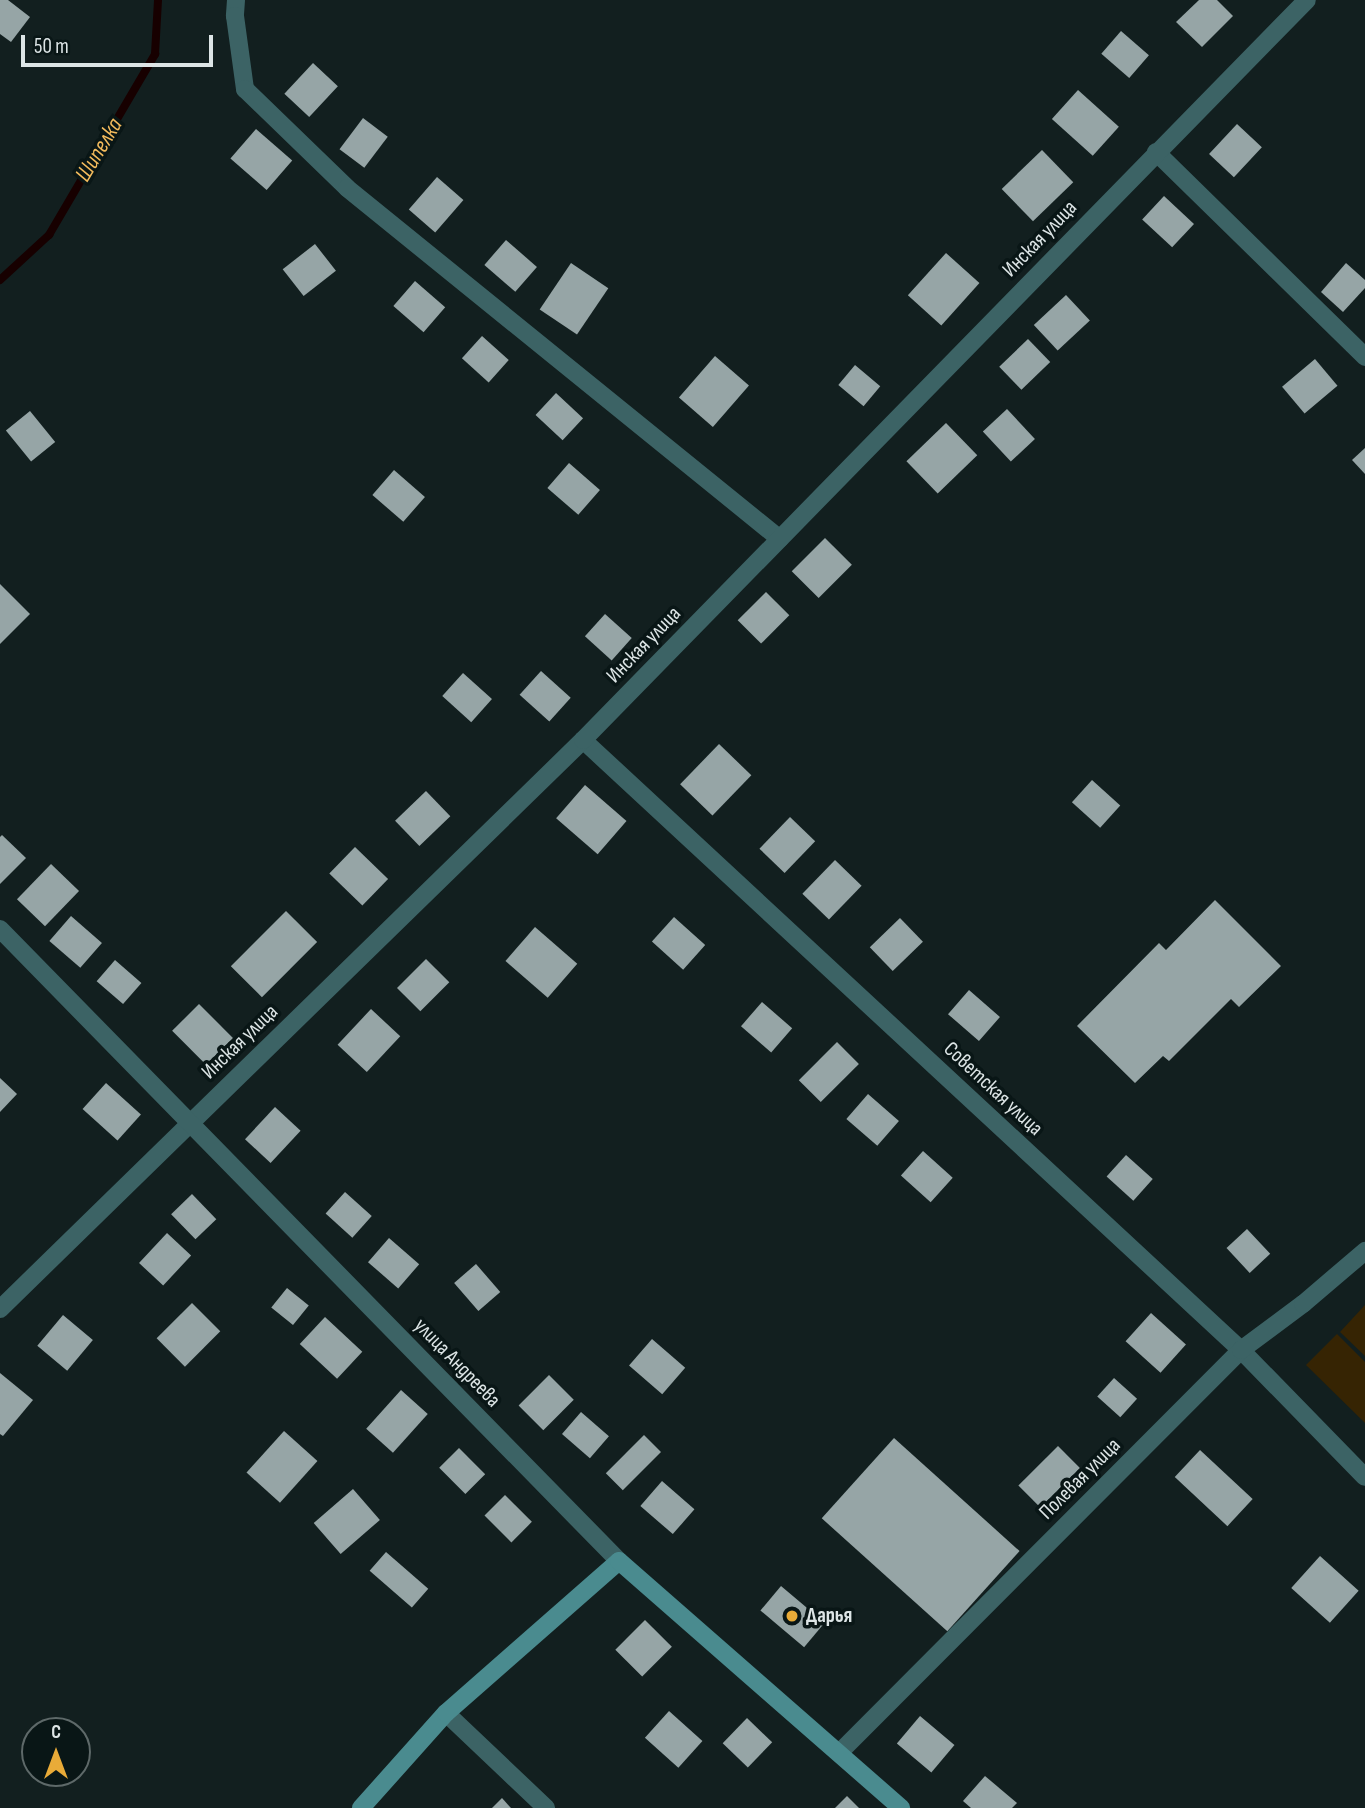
<!DOCTYPE html>
<meta charset="utf-8">
<style>
body{margin:0}
#map{position:relative;width:1365px;height:1808px;overflow:hidden;background:#121f1f;font-family:"Sofia Sans Condensed",sans-serif}
div>[style]{position:absolute}
.green>*{inset:0;background:#362403}
.stream>*{height:8px;margin:-4px;padding:0 4px;transform-origin:4px;border-radius:4px;background:#170000}
.building>*{inset:0;background:#96a5a6;transform-origin:0 0}
.minor>*{height:18px;margin:-9px;padding:0 9px;transform-origin:9px;border-radius:9px;background:#3c6365}
.tertiary>*{height:18px;margin:-9px;padding:0 9px;transform-origin:9px;border-radius:9px;background:#3c6365}
.secondary>*{height:18px;margin:-9px;padding:0 9px;transform-origin:9px;border-radius:9px;background:#4a8b8f}
.dots>*{width:19px;height:19px;translate:-50% -50%;box-sizing:border-box;border:4px solid #091616;border-radius:50%}
span{translate:-50% -50%;white-space:nowrap;text-align:center;line-height:1.15;-webkit-text-stroke:7px #091616;paint-order:stroke}
.street-label{font-size:21px;color:#dde5e6}
.poi-label{font-size:21px;color:#dde5e6;font-weight:700}
.left{translate:0 -50%;text-align:left}
.water-label{font-size:23px;color:#f3bb5d;font-style:italic}
.north{position:absolute;left:21px;top:1717px;width:70px;height:70px;box-sizing:border-box;background:#091616;border:2px solid #5e6969;border-radius:50%;rotate:0deg;font-size:19px;font-weight:700;line-height:28px;text-align:center;color:#dde5e6}
.north::after{content:'';display:block;margin:auto;width:24px;height:32px;background:#e9ab38;clip-path:polygon(50% 0,100% 100%,50% 72%,0 100%)}
.scale{position:absolute;left:21px;top:35px;width:192px;height:32px;box-sizing:border-box;border:4px solid #dde5e6;border-top:0;padding-left:9px;font-size:21px;line-height:24px;white-space:nowrap;color:#dde5e6;-webkit-text-stroke:5px #091616;paint-order:stroke}
</style>
<div id="map">
<div class="green">
<i style="clip-path:polygon(1365px 1305px,1365px 1356px,1340px 1332px)"></i>
<i style="clip-path:polygon(1337px 1334px,1365px 1362px,1365px 1423px,1306px 1365px)"></i>
</div>
<div class="stream">
<i style="left:0;top:280px;width:67px;rotate:-42.6deg"></i>
<i style="left:49px;top:235px;width:210px;rotate:-59.6deg"></i>
<i style="left:155px;top:54px;width:54px;rotate:-86.8deg"></i>
</div>
<div class="building">
<i style="clip-path:polygon(0 0,8px 0,30px 17px,11px 42px,0 34px)"></i>
<i style="clip-path:polygon(1199px 0,1217px 0,1233px 16px,1202px 47px,1176px 22px)"></i>
<i style="left:1121px;top:31px;width:37px;height:30px;rotate:41deg"></i>
<i style="left:313px;top:63px;width:34px;height:42px;rotate:43deg"></i>
<i style="left:1078px;top:90px;width:55px;height:39px;rotate:42deg"></i>
<i style="left:363px;top:118px;width:31px;height:39px;rotate:37deg"></i>
<i style="left:1237px;top:124px;width:34px;height:41px;rotate:43deg"></i>
<i style="left:256px;top:129px;width:48px;height:39px;rotate:41deg"></i>
<i style="left:1042px;top:150px;width:45px;height:56px;rotate:46deg"></i>
<i style="left:437px;top:177px;width:35px;height:43px;rotate:41deg"></i>
<i style="left:1164px;top:196px;width:41px;height:32px;rotate:43deg"></i>
<i style="left:506px;top:240px;width:41px;height:33px;rotate:41deg"></i>
<i style="left:315px;top:244px;width:34px;height:41px;rotate:52deg"></i>
<i style="left:946px;top:253px;width:45px;height:57px;rotate:42deg"></i>
<i style="left:571px;top:263px;width:45px;height:56px;rotate:34deg"></i>
<i style="clip-path:polygon(1346px 263px,1365px 280px,1365px 288px,1343px 312px,1321px 292px)"></i>
<i style="left:415px;top:281px;width:40px;height:33px;rotate:41deg"></i>
<i style="left:1066px;top:295px;width:35px;height:44px;rotate:47deg"></i>
<i style="left:482px;top:336px;width:36px;height:30px;rotate:42deg"></i>
<i style="left:1028px;top:339px;width:32px;height:40px;rotate:46deg"></i>
<i style="left:715px;top:356px;width:45px;height:55px;rotate:41deg"></i>
<i style="left:1315px;top:359px;width:35px;height:43px;rotate:50deg"></i>
<i style="left:855px;top:365px;width:33px;height:26px;rotate:40deg"></i>
<i style="left:556px;top:393px;width:37px;height:30px;rotate:43deg"></i>
<i style="left:1007px;top:409px;width:41px;height:33px;rotate:47deg"></i>
<i style="left:30px;top:411px;width:40px;height:31px;rotate:51deg"></i>
<i style="left:946px;top:423px;width:45px;height:55px;rotate:46deg"></i>
<i style="clip-path:polygon(1365px 448px,1365px 474px,1352px 460px)"></i>
<i style="left:569px;top:463px;width:41px;height:33px;rotate:41deg"></i>
<i style="left:394px;top:470px;width:41px;height:33px;rotate:41deg"></i>
<i style="left:825px;top:538px;width:38px;height:47px;rotate:45deg"></i>
<i style="clip-path:polygon(0 584px,30px 614px,0 644px)"></i>
<i style="left:766px;top:592px;width:33px;height:40px;rotate:45deg"></i>
<i style="left:605px;top:614px;width:36px;height:30px;rotate:42deg"></i>
<i style="left:541px;top:671px;width:40px;height:32px;rotate:42deg"></i>
<i style="left:463px;top:673px;width:39px;height:31px;rotate:42deg"></i>
<i style="left:719px;top:744px;width:45px;height:56px;rotate:44deg"></i>
<i style="left:1092px;top:780px;width:38px;height:30px;rotate:42deg"></i>
<i style="left:585px;top:785px;width:55px;height:44px;rotate:41deg"></i>
<i style="left:426px;top:791px;width:35px;height:43px;rotate:46deg"></i>
<i style="left:790px;top:817px;width:35px;height:44px;rotate:44deg"></i>
<i style="clip-path:polygon(2px 835px,26px 858px,0 884px,0 837px)"></i>
<i style="left:355px;top:847px;width:46px;height:37px;rotate:44deg"></i>
<i style="left:835px;top:860px;width:37px;height:47px;rotate:44deg"></i>
<i style="left:51px;top:864px;width:39px;height:49px;rotate:44deg"></i>
<i style="clip-path:polygon(1215px 900px,1281px 966px,1239px 1007px,1231px 999px,1169px 1061px,1163px 1056px,1135px 1083px,1077px 1026px,1159px 943px,1166px 950px)"></i>
<i style="left:286px;top:911px;width:44px;height:78px;rotate:45deg"></i>
<i style="left:71px;top:916px;width:41px;height:33px;rotate:41deg"></i>
<i style="left:674px;top:917px;width:42px;height:33px;rotate:42deg"></i>
<i style="left:900px;top:918px;width:33px;height:42px;rotate:46deg"></i>
<i style="left:535px;top:927px;width:56px;height:45px;rotate:41deg"></i>
<i style="left:426px;top:959px;width:33px;height:41px;rotate:45deg"></i>
<i style="left:115px;top:960px;width:35px;height:28px;rotate:41deg"></i>
<i style="left:969px;top:990px;width:41px;height:32px;rotate:41deg"></i>
<i style="left:762px;top:1002px;width:40px;height:32px;rotate:41deg"></i>
<i style="left:199px;top:1004px;width:48px;height:38px;rotate:45deg"></i>
<i style="left:371px;top:1009px;width:40px;height:49px;rotate:43deg"></i>
<i style="left:837px;top:1042px;width:31px;height:54px;rotate:45deg"></i>
<i style="clip-path:polygon(0 1078px,17px 1094px,0 1112px)"></i>
<i style="left:106px;top:1083px;width:47px;height:35px;rotate:42deg"></i>
<i style="left:868px;top:1094px;width:41px;height:33px;rotate:41deg"></i>
<i style="left:275px;top:1107px;width:35px;height:44px;rotate:43deg"></i>
<i style="left:923px;top:1151px;width:40px;height:33px;rotate:42deg"></i>
<i style="left:1126px;top:1155px;width:36px;height:29px;rotate:42deg"></i>
<i style="left:345px;top:1192px;width:36px;height:29px;rotate:42deg"></i>
<i style="left:192px;top:1194px;width:35px;height:29px;rotate:46deg"></i>
<i style="left:1247px;top:1229px;width:34px;height:28px;rotate:47deg"></i>
<i style="left:167px;top:1233px;width:33px;height:41px;rotate:43deg"></i>
<i style="left:389px;top:1238px;width:40px;height:32px;rotate:41deg"></i>
<i style="left:476px;top:1264px;width:37px;height:29px;rotate:49deg"></i>
<i style="left:287px;top:1288px;width:28px;height:25px;rotate:39deg"></i>
<i style="left:192px;top:1303px;width:40px;height:50px;rotate:45deg"></i>
<i style="left:1151px;top:1313px;width:47px;height:38px;rotate:42deg"></i>
<i style="left:63px;top:1315px;width:39px;height:40px;rotate:40deg"></i>
<i style="left:325px;top:1317px;width:51px;height:37px;rotate:43deg"></i>
<i style="left:652px;top:1339px;width:44px;height:35px;rotate:41deg"></i>
<i style="clip-path:polygon(0 1373px,33px 1400px,3px 1436px,0 1434px)"></i>
<i style="left:549px;top:1375px;width:35px;height:43px;rotate:45deg"></i>
<i style="left:1114px;top:1378px;width:31px;height:25px;rotate:42deg"></i>
<i style="left:401px;top:1390px;width:36px;height:52px;rotate:42deg"></i>
<i style="left:581px;top:1412px;width:37px;height:29px;rotate:41deg"></i>
<i style="left:284px;top:1431px;width:45px;height:56px;rotate:42deg"></i>
<i style="left:644px;top:1435px;width:24px;height:54px;rotate:45deg"></i>
<i style="left:894px;top:1438px;width:169px;height:108px;rotate:42deg"></i>
<i style="left:1058px;top:1446px;width:31px;height:56px;rotate:45deg"></i>
<i style="left:459px;top:1448px;width:37px;height:28px;rotate:45deg"></i>
<i style="left:1200px;top:1450px;width:72px;height:37px;rotate:43deg"></i>
<i style="left:662px;top:1481px;width:43px;height:33px;rotate:41deg"></i>
<i style="left:353px;top:1489px;width:41px;height:52px;rotate:49deg"></i>
<i style="left:505px;top:1495px;width:38px;height:29px;rotate:45deg"></i>
<i style="left:386px;top:1552px;width:56px;height:25px;rotate:41deg"></i>
<i style="left:1320px;top:1556px;width:52px;height:43px;rotate:42deg"></i>
<i style="left:781px;top:1586px;width:57px;height:32px;rotate:40deg"></i>
<i style="left:645px;top:1620px;width:38px;height:42px;rotate:45deg"></i>
<i style="left:669px;top:1711px;width:45px;height:36px;rotate:42deg"></i>
<i style="left:920px;top:1716px;width:45px;height:36px;rotate:40deg"></i>
<i style="left:747px;top:1718px;width:35px;height:35px;rotate:44deg"></i>
<i style="clip-path:polygon(985px 1776px,1017px 1803px,1012px 1808px,971px 1808px,963px 1801px)"></i>
<i style="clip-path:polygon(847px 1796px,859px 1808px,835px 1808px)"></i>
<i style="clip-path:polygon(502px 1798px,511px 1808px,492px 1808px)"></i>
</div>
<div class="minor">
<i style="left:236px;top:0;width:16px;rotate:94deg"></i>
<i style="left:235px;top:16px;width:74px;rotate:82.2deg"></i>
<i style="left:245px;top:89px;width:142px;rotate:44.1deg"></i>
<i style="left:347px;top:188px;width:557px;rotate:39.03deg"></i>
<i style="left:1156px;top:152px;width:293px;rotate:44.4deg"></i>
<i style="left:583px;top:740px;width:897px;rotate:42.83deg"></i>
<i style="left:1241px;top:1350px;width:177px;rotate:45.7deg"></i>
<i style="left:0;top:1309px;width:815px;rotate:-44.3deg"></i>
<i style="left:583px;top:740px;width:1035px;rotate:-45.63deg"></i>
<i style="left:446px;top:1713px;width:138px;rotate:43.5deg"></i>
<i style="left:839px;top:1753px;width:569px;rotate:-45.07deg"></i>
<i style="left:1241px;top:1350px;width:77px;rotate:-36.6deg"></i>
<i style="left:1303px;top:1304px;width:82px;rotate:-40.5deg"></i>
</div>
<div class="tertiary">
<i style="left:0;top:929px;width:885px;rotate:45.6deg"></i>
</div>
<div class="secondary">
<i style="left:361px;top:1808px;width:127px;rotate:-48.2deg"></i>
<i style="left:446px;top:1713px;width:230px;rotate:-41.3deg"></i>
<i style="left:619px;top:1561px;width:375px;rotate:41.2deg"></i>
</div>
<div class="dots">
<i style="left:792px;top:1616px;background:#e9ab38"></i>
</div>
<div class="street-label">
<span style="left:1040px;top:239px;rotate:-46deg">Инская улица</span>
<span style="left:644px;top:645px;rotate:-46deg">Инская улица</span>
<span style="left:240px;top:1042px;rotate:-44deg">Инская улица</span>
<span style="left:993px;top:1089px;rotate:43deg">Советская улица</span>
<span style="left:457px;top:1363px;rotate:46deg">улица Андреева</span>
<span style="left:1080px;top:1479px;rotate:-45deg">Полевая улица</span>
</div>
<div class="poi-label">
<span class="left" style="left:806px;top:1616px">Дарья</span>
</div>
<div class="water-label">
<span style="left:99px;top:150px;rotate:-59deg">Шипелка</span>
</div>
<div class="north">С</div>
<div class="scale">50 m</div>
</div>
